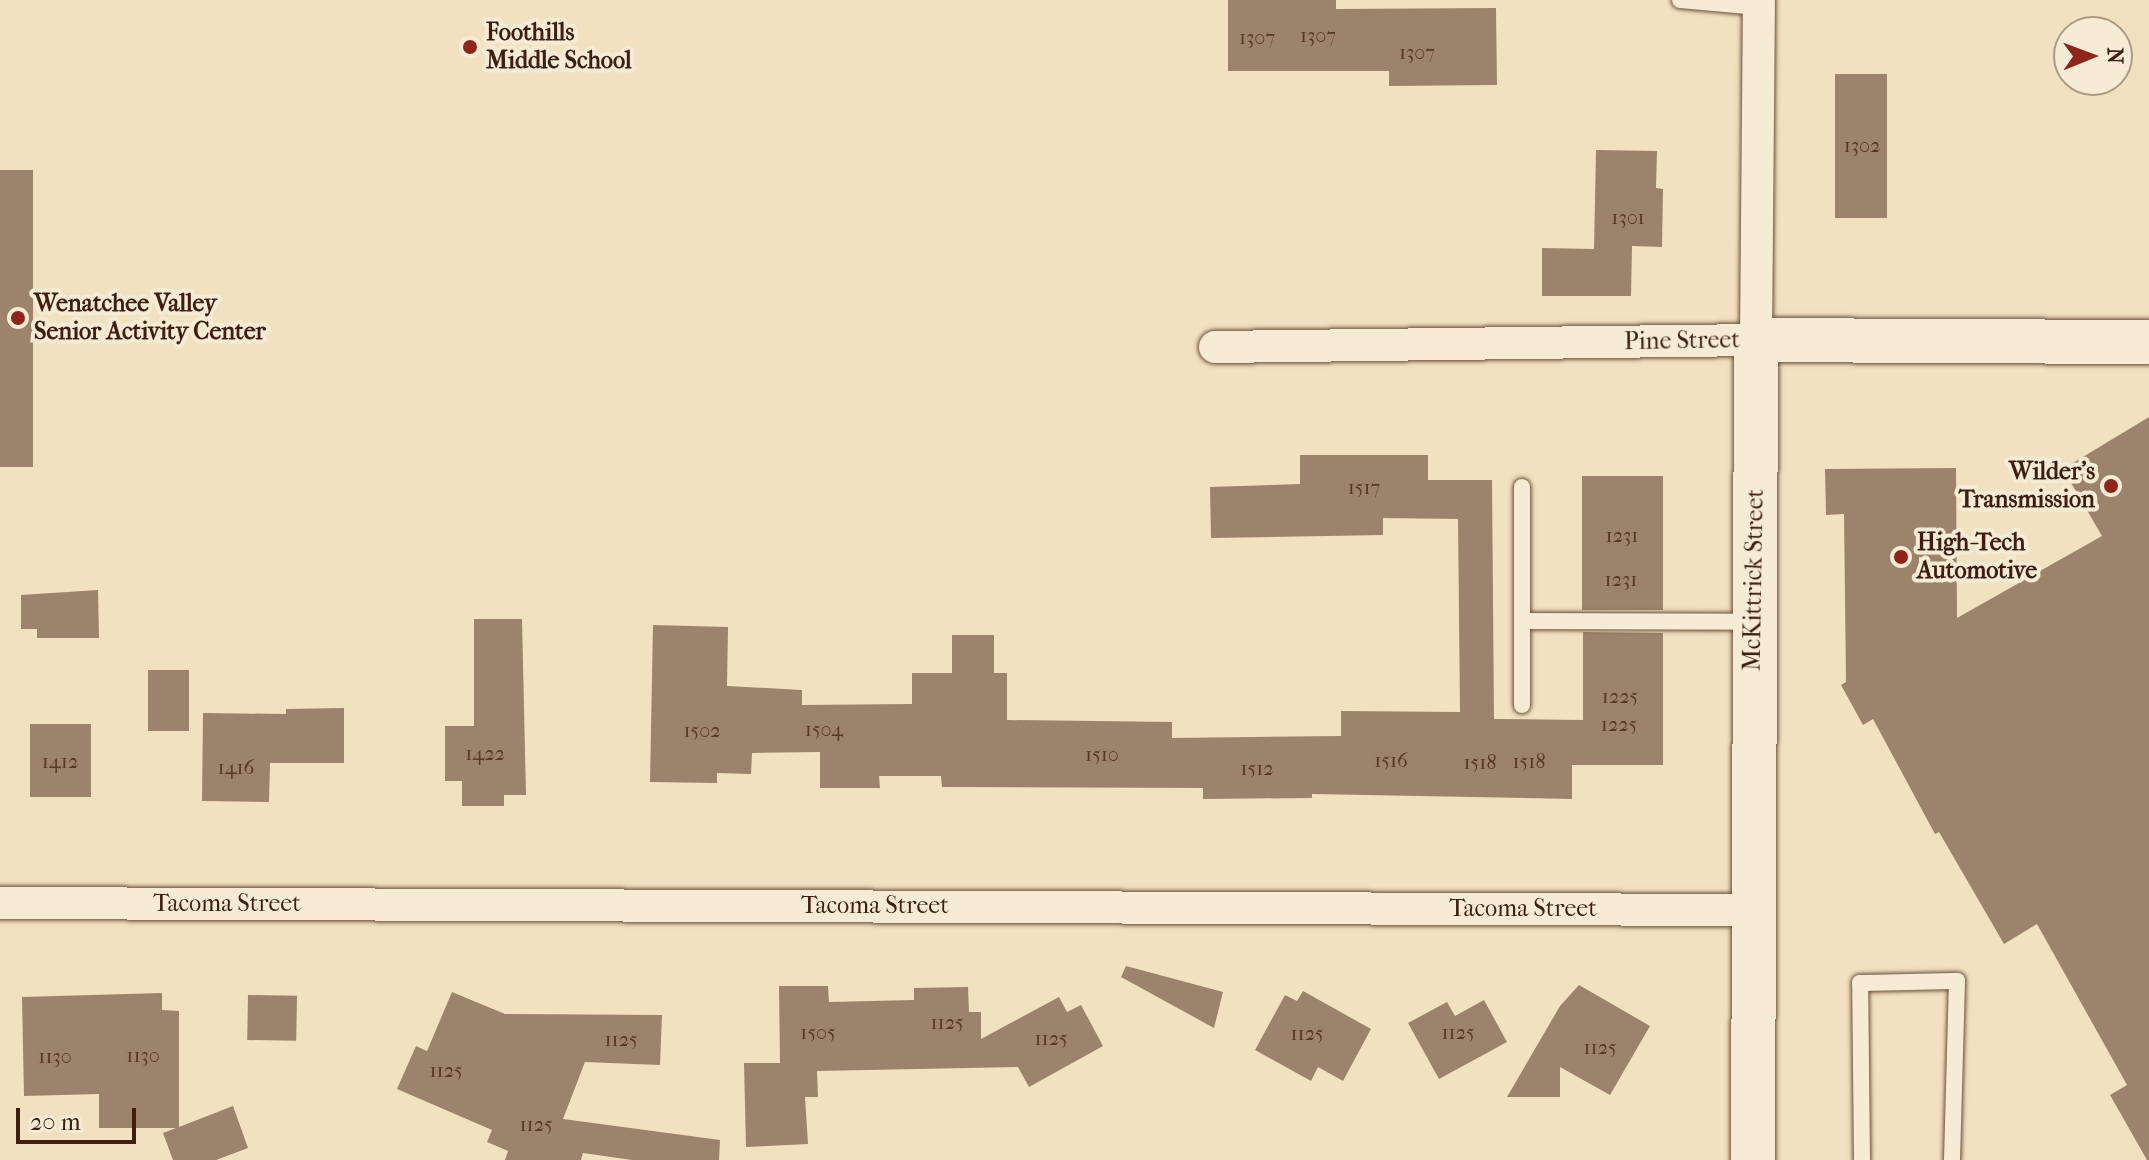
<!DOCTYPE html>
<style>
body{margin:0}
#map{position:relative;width:2149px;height:1160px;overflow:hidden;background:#f1e1c0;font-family:"IM FELL French Canon",serif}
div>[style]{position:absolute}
.building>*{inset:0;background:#9c836b;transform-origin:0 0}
.roads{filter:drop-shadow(0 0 2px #6c4f3b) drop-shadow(0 0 2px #6c4f3b)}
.lane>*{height:16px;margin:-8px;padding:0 8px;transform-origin:8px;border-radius:8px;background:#f6ecd6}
.street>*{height:32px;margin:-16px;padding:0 16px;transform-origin:16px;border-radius:16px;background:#f6ecd6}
.secondary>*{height:44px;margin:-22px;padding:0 22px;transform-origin:22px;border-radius:22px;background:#f6ecd6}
.dots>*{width:22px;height:22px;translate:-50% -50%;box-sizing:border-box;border:4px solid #f6ecd6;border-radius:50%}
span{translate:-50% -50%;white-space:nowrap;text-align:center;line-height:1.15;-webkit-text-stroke:8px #f6ecd6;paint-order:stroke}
.number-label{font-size:20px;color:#573726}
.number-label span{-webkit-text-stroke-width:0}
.poi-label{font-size:24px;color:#401e0f;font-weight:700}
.left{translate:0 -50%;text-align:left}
.right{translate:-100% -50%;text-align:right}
.street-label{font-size:24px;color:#401e0f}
.north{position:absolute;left:2053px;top:16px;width:80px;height:80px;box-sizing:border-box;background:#f6ecd6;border:2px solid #ad9a86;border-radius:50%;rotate:89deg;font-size:22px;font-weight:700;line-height:32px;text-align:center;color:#401e0f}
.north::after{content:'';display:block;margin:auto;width:28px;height:36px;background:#8f2418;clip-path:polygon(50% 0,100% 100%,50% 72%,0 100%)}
.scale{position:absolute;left:16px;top:1108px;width:120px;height:36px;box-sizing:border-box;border:4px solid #401e0f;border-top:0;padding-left:10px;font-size:24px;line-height:28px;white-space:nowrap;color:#401e0f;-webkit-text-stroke:6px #f6ecd6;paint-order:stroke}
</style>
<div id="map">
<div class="building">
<i style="clip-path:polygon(1228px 0,1336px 0,1336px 9px,1496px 8px,1497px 85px,1389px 86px,1389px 71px,1228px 71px)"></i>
<i style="left:1835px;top:74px;width:52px;height:144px"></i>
<i style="clip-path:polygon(1596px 150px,1657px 151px,1656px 188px,1663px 189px,1662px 247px,1632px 246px,1631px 296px,1542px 296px,1542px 248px,1594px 249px)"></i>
<i style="left:0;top:170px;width:33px;height:297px"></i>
<i style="clip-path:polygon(2149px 417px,2149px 1160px,2147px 1160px,2110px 1095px,2127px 1085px,2037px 924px,2004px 944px,1939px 832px,1935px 834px,1873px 719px,1863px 725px,1841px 685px,1846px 682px,1844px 514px,1826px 515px,1825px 469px,1956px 468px,1957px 618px,2102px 536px,2063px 469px)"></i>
<i style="clip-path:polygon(1300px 455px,1428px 455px,1428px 480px,1492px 480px,1494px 719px,1583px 720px,1583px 632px,1663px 633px,1663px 765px,1572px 765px,1572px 799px,1312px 794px,1312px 798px,1203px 799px,1203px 788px,942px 787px,941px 776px,879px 776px,880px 788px,820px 788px,820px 752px,752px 753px,751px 774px,717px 773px,717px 783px,650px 782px,653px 625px,728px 627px,727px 686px,802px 690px,802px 705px,912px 704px,912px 673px,952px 673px,952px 635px,994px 635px,994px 673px,1007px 673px,1007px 720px,1172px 722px,1172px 738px,1341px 736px,1341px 711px,1460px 712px,1458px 519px,1383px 518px,1383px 535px,1211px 538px,1210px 487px,1300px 484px)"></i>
<i style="left:1582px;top:476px;width:81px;height:134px"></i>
<i style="clip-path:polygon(98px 590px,99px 638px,37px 638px,37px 629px,21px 629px,21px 595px)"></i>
<i style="clip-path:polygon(474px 619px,522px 619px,526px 795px,504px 795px,504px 806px,462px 806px,462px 781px,445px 781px,445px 726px,474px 726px)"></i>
<i style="left:148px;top:670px;width:41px;height:61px"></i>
<i style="clip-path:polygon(344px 708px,344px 763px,270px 763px,269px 802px,202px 801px,203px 713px,286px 714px,286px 709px)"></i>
<i style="left:30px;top:724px;width:61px;height:73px"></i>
<i style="clip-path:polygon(1126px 966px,1223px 992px,1214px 1028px,1121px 977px)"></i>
<i style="clip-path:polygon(1579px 985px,1650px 1026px,1610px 1095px,1560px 1067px,1560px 1097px,1507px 1097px,1560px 1006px)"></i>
<i style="clip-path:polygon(779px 986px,828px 986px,829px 1002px,914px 1000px,914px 988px,968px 987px,969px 1012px,981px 1012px,981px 1039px,1059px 997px,1067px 1012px,1081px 1005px,1103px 1046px,1029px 1087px,1018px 1067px,817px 1071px,818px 1097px,805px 1097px,808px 1144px,746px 1147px,744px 1063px,780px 1063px)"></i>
<i style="clip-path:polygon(1303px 991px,1371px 1029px,1343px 1081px,1318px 1067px,1311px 1081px,1255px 1050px,1285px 995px,1297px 1001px)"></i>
<i style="clip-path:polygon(452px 992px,505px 1014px,662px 1015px,660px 1065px,585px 1062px,563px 1119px,720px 1140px,719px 1160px,632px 1160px,583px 1153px,581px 1160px,505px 1160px,508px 1151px,487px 1142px,492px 1130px,397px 1089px,416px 1046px,427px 1051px)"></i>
<i style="clip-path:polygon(162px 993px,162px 1010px,179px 1011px,179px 1127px,233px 1106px,248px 1148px,216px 1160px,173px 1160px,163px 1133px,176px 1128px,99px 1128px,99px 1094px,24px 1096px,22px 997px)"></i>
<i style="left:248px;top:995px;width:49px;height:45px;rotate:1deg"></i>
<i style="clip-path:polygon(1484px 1000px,1507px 1042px,1439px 1079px,1408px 1023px,1447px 1002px,1455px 1016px)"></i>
</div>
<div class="roads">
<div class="lane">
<i style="left:1680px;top:0;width:79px;rotate:5.1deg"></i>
<i style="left:1522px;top:621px;width:231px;rotate:0.2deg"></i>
<i style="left:1522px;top:705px;width:218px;rotate:-90deg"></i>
<i style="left:1862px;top:1160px;width:177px;rotate:-90.6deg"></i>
<i style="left:1860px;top:983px;width:97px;rotate:-1.2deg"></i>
<i style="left:1957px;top:981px;width:179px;rotate:91.6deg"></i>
</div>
<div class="street">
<i style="left:1215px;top:347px;width:541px;rotate:-0.74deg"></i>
<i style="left:1756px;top:340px;width:340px;rotate:-89.5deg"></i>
<i style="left:0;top:903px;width:1751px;rotate:0.23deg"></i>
</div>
<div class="secondary">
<i style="left:1753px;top:1160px;width:820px;rotate:-89.79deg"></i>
<i style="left:1756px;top:340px;width:393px;rotate:0.3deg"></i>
</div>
</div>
<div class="dots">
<i style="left:470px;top:47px;background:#8f2418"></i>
<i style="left:18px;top:318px;background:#8f2418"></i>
<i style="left:2111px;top:486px;background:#8f2418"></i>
<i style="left:1901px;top:557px;background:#8f2418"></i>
</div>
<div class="number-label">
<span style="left:1318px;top:35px">1307</span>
<span style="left:1257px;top:37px">1307</span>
<span style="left:1417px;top:52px">1307</span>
<span style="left:1862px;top:145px">1302</span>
<span style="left:1628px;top:217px">1301</span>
<span style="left:1364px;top:487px">1517</span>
<span style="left:1622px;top:535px">1231</span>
<span style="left:1621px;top:579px">1231</span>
<span style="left:1620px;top:696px">1225</span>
<span style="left:1619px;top:724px">1225</span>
<span style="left:824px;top:729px">1504</span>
<span style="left:702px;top:730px">1502</span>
<span style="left:485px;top:753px">1422</span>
<span style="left:1102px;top:754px">1510</span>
<span style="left:1391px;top:760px">1516</span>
<span style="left:60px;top:761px">1412</span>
<span style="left:1529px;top:761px">1518</span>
<span style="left:1480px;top:762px">1518</span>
<span style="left:236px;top:767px">1416</span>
<span style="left:1257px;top:768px">1512</span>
<span style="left:947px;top:1022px">1125</span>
<span style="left:818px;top:1032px">1505</span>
<span style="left:1458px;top:1032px">1125</span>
<span style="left:1307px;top:1033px">1125</span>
<span style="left:1051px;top:1038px">1125</span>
<span style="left:621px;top:1039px">1125</span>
<span style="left:1600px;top:1047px">1125</span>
<span style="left:143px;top:1055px">1130</span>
<span style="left:55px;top:1056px">1130</span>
<span style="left:446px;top:1070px">1125</span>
<span style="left:536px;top:1124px">1125</span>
</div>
<div class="poi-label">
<span class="left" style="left:486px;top:47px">Foothills<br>Middle School</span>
<span class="left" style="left:34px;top:318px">Wenatchee Valley<br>Senior Activity Center</span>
<span class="right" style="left:2095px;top:486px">Wilder's<br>Transmission</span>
<span class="left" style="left:1917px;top:557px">High-Tech<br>Automotive</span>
</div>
<div class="street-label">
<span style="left:1682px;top:341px;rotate:-1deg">Pine Street</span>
<span style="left:1754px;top:580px;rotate:-89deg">McKittrick Street</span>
<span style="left:227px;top:904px">Tacoma Street</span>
<span style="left:875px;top:906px">Tacoma Street</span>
<span style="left:1523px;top:909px">Tacoma Street</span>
</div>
<div class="north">N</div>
<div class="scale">20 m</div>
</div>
